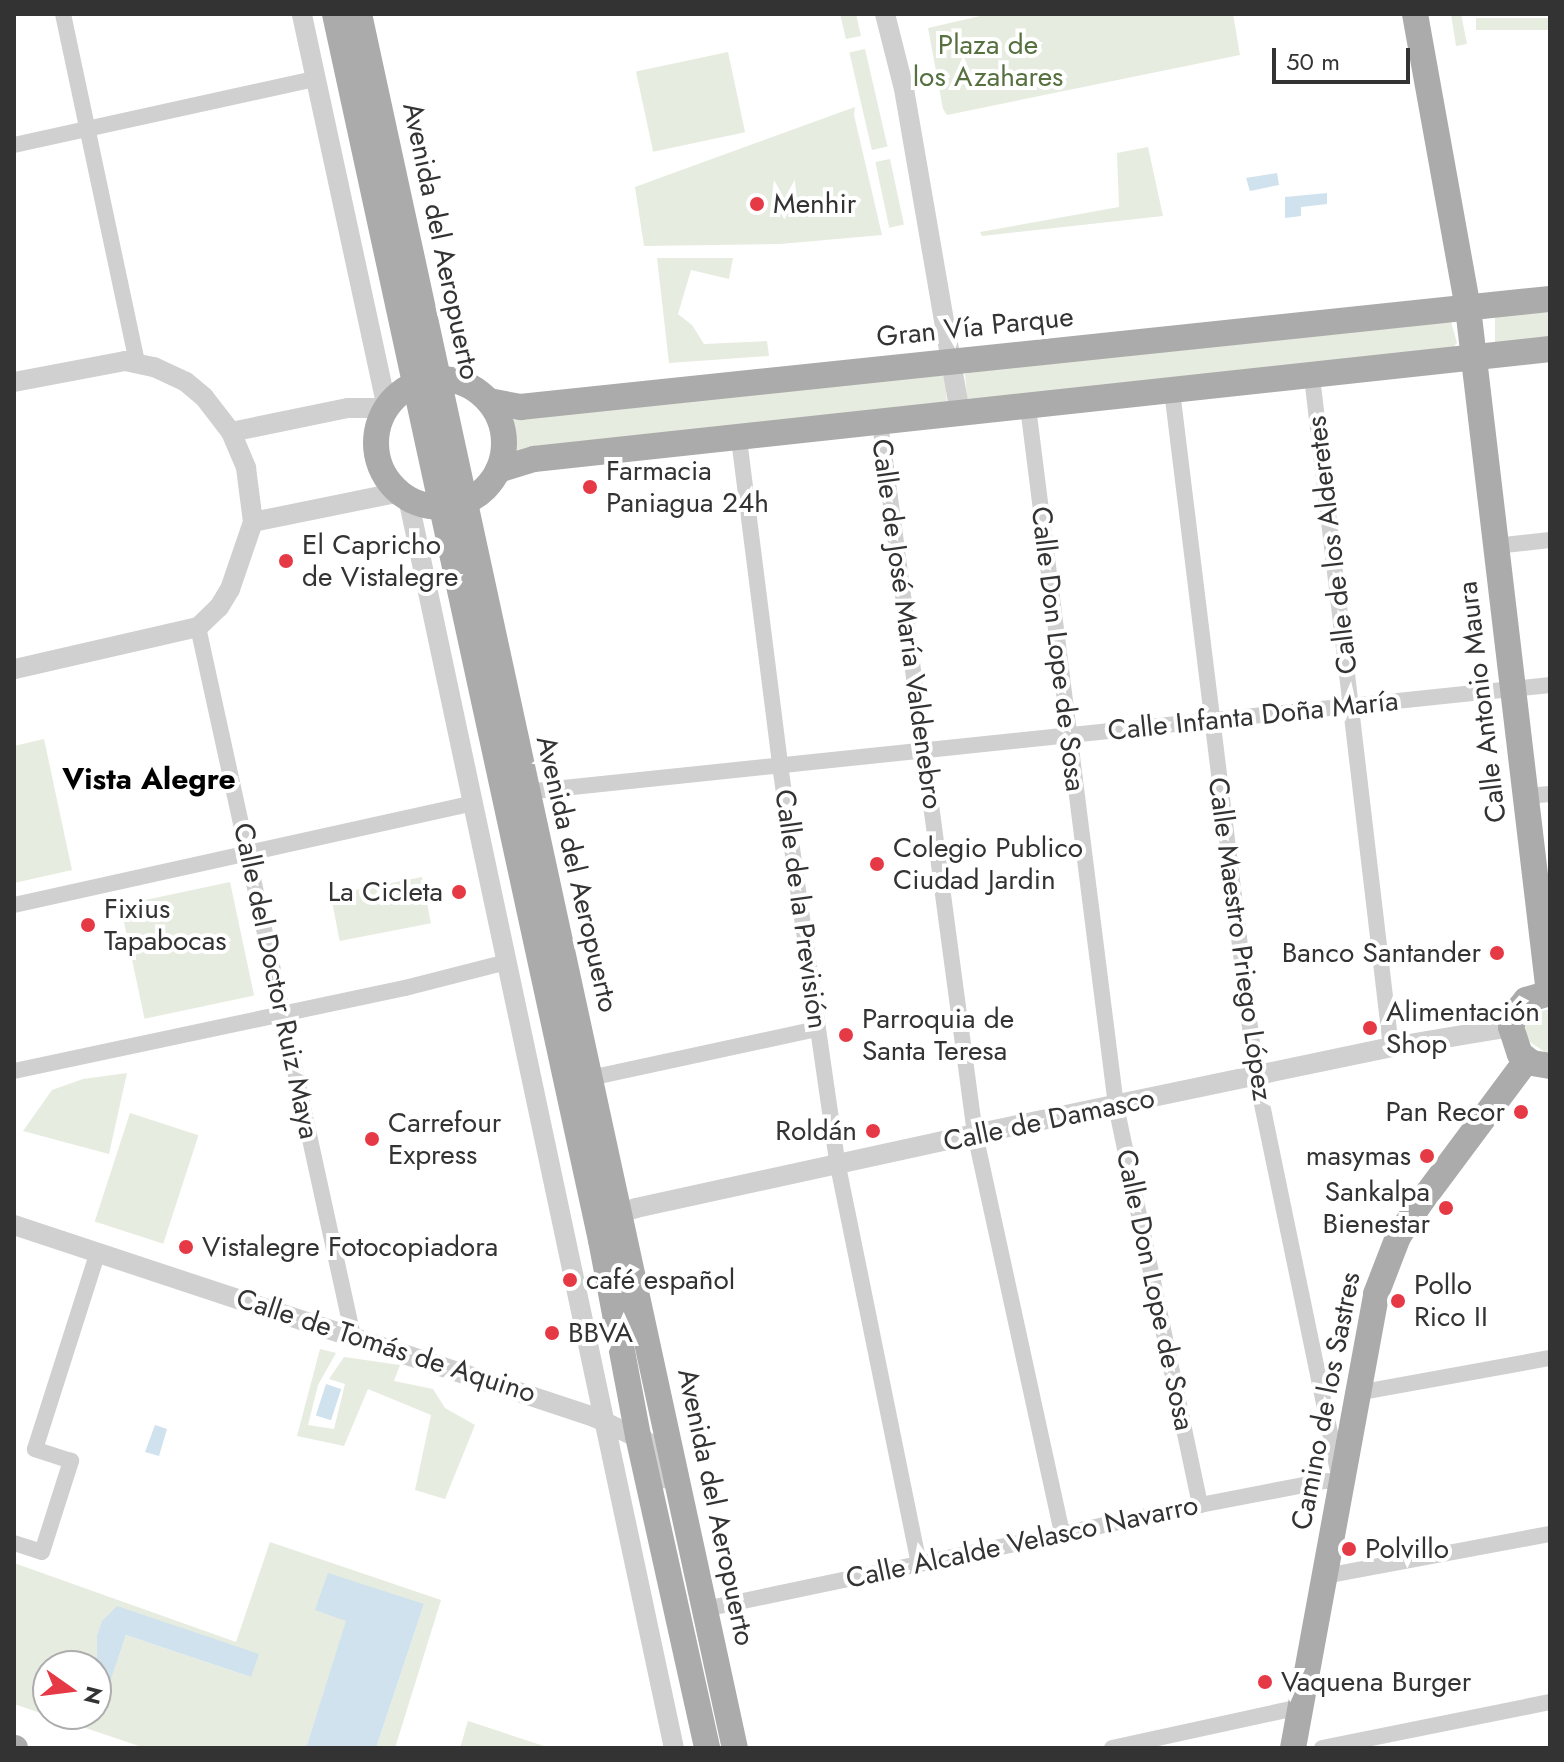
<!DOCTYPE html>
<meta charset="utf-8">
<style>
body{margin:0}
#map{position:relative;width:1564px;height:1762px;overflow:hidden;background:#fff;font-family:Jost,sans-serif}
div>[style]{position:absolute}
.green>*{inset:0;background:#e6ecdf;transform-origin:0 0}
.water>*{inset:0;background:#cfe2ee;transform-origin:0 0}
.minor>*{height:16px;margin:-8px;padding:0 8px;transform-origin:8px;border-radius:8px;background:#d0d0d0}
.tertiary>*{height:20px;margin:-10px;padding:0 10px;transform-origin:10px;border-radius:10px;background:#d0d0d0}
.primary>*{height:26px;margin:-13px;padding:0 13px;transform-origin:13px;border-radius:13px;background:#ababab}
.primary>.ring{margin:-13px;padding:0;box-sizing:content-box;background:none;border:26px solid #ababab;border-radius:50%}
.dots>*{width:22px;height:22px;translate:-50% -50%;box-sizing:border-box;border:4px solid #fff;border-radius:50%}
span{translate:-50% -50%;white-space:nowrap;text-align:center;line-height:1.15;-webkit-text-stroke:8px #fff;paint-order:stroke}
.park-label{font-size:28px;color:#56703f}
.poi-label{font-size:28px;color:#333}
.left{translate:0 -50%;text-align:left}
.right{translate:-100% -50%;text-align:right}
.street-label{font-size:28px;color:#333}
.neighbourhood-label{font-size:30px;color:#000;font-weight:700}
.frame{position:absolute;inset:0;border:16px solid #333;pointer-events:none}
.north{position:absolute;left:32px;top:1650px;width:80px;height:80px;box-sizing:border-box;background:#fff;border:2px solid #adadad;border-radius:50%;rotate:104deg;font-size:22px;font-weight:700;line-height:32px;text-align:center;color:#333}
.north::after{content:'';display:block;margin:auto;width:28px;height:36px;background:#e63946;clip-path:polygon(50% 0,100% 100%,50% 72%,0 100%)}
.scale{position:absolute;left:1272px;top:48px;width:138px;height:36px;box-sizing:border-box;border:4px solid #333;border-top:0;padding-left:10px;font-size:24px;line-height:28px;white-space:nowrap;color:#333;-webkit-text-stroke:6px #fff;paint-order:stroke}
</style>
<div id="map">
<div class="green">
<i style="clip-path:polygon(840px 14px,856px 14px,861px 36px,846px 39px)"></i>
<i style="clip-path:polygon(989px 14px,1233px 14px,1240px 55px,947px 115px,943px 109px,928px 28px)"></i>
<i style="clip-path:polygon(1451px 14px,1461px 14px,1467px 44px,1456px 46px)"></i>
<i style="left:1550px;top:18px;width:12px;height:74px;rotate:90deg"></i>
<i style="left:865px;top:49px;width:100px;height:16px;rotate:77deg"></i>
<i style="left:728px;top:52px;width:82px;height:94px;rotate:78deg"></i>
<i style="clip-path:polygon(855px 107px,854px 115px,882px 235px,780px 244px,644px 246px,635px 187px)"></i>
<i style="clip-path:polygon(1148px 147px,1163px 216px,982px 236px,980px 232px,1119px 207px,1117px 153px)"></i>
<i style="left:890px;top:159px;width:67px;height:15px;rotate:78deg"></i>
<i style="clip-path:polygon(657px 258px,733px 258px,729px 279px,691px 270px,678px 314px,692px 325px,704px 344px,767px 341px,769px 356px,669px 363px)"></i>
<i style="left:1550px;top:308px;width:34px;height:55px;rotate:90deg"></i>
<i style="clip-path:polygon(1451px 322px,1457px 343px,1451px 350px,975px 402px,967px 398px,965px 374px,971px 372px)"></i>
<i style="clip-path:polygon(938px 373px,945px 377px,947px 403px,516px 452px,512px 418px)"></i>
<i style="clip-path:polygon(44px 739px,72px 870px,14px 883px,14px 746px)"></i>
<i style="left:422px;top:877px;width:47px;height:93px;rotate:79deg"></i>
<i style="left:230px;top:882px;width:116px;height:112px;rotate:78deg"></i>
<i style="clip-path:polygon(1550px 1009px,1550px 1052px,1545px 1052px,1527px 1040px,1525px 1025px,1533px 1013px)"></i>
<i style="clip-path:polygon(127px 1073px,109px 1154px,23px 1131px,52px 1090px,83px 1079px)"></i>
<i style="left:130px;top:1113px;width:72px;height:114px;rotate:18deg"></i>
<i style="clip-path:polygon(320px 1349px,336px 1353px,318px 1385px,308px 1425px,334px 1429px,345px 1384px,329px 1379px,344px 1357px,400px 1365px,394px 1381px,433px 1389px,445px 1408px,475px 1425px,445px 1499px,415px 1490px,431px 1415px,368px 1389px,344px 1446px,297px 1436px)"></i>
<i style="clip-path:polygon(evenodd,270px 1542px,441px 1600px,395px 1748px,376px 1748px,424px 1604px,347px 1620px,306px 1748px,145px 1748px,14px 1704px,14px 1563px,236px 1642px,270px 1542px,117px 1606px,251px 1677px,126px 1635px,110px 1681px,97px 1678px,117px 1606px,270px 1542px,48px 1666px,96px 1666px,96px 1714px,48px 1714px,48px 1666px)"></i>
<i style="clip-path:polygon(468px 1721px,550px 1748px,460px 1748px)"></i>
</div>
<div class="water">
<i style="clip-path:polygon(1277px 173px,1279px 185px,1250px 191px,1246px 178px)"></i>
<i style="clip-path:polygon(1327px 193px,1327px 204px,1301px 207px,1301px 216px,1285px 218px,1285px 197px)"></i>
<i style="left:326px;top:1384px;width:16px;height:33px;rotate:18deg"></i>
<i style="clip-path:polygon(155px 1425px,167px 1429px,159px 1456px,145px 1452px)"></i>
<i style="clip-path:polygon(328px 1573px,424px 1604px,376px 1748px,306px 1748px,346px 1621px,315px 1610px)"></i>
<i style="clip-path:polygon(117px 1606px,259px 1654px,251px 1677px,126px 1635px,110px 1682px,97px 1677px,97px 1636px,102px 1621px)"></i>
</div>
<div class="minor">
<i style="left:63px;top:14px;width:356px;rotate:78deg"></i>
<i style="left:14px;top:145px;width:308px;rotate:-12.4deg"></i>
<i style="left:1312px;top:377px;width:675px;rotate:83.28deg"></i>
<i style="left:1028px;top:407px;width:705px;rotate:82.82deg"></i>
<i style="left:1116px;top:1106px;width:408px;rotate:78.1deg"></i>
<i style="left:880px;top:423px;width:717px;rotate:82.39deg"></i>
<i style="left:975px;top:1134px;width:409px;rotate:77.7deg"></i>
<i style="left:739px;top:439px;width:329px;rotate:82.8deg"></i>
<i style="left:780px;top:765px;width:405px;rotate:81.8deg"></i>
<i style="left:838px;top:1166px;width:405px;rotate:78.5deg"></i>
<i style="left:1495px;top:546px;width:55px;rotate:-6.2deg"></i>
<i style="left:198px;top:627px;width:726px;rotate:77.67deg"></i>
<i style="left:525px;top:792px;width:1031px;rotate:-5.96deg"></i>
<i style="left:1526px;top:796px;width:24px;rotate:-5deg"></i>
<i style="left:14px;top:905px;width:470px;rotate:-12.5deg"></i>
<i style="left:14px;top:1071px;width:400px;rotate:-12deg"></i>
<i style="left:405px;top:988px;width:105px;rotate:-14.3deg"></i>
<i style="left:590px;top:1078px;width:232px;rotate:-12.2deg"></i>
<i style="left:1357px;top:1393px;width:196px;rotate:-10.3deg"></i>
<i style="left:14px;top:1543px;width:29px;rotate:18deg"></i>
<i style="left:42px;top:1552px;width:96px;rotate:-72.3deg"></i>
<i style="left:71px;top:1461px;width:38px;rotate:-162deg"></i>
<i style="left:35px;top:1449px;width:207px;rotate:-72.3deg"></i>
<i style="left:1325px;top:1576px;width:229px;rotate:-10.6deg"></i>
<i style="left:705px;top:1609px;width:506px;rotate:-11.87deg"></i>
<i style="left:1200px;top:1505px;width:127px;rotate:-10.9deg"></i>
<i style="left:1325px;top:1481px;width:15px"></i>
<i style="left:1340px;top:1481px;width:414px;rotate:-101.7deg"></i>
<i style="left:1256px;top:1076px;width:690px;rotate:-96.99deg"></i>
<i style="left:1112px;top:1748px;width:192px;rotate:-12.3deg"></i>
<i style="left:1322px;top:1748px;width:233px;rotate:-11.4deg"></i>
</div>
<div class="tertiary">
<i style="left:885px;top:14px;width:77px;rotate:75.8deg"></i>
<i style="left:904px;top:89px;width:329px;rotate:80.2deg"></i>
<i style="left:14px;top:382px;width:113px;rotate:-10.7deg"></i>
<i style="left:125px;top:361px;width:30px;rotate:12deg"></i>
<i style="left:154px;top:367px;width:35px;rotate:25deg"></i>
<i style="left:186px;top:382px;width:23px;rotate:40deg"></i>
<i style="left:204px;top:397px;width:44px;rotate:52.4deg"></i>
<i style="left:231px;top:432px;width:39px;rotate:67deg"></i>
<i style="left:246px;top:468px;width:54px;rotate:82.6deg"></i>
<i style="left:253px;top:522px;width:71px;rotate:108.9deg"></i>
<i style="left:230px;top:589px;width:21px;rotate:121deg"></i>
<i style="left:219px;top:607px;width:29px;rotate:136deg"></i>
<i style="left:198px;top:627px;width:189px;rotate:167.1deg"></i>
<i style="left:231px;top:432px;width:119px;rotate:-11.6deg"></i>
<i style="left:348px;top:408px;width:39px"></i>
<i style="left:387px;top:408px;width:403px;rotate:-102.2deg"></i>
<i style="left:408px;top:498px;width:1278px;rotate:77.99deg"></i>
<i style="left:253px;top:522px;width:150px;rotate:-11.5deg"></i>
<i style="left:612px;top:1223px;width:12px;rotate:-55deg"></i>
<i style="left:619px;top:1213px;width:18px;rotate:-16deg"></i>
<i style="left:636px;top:1208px;width:347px;rotate:-12.3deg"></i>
<i style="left:975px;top:1134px;width:425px;rotate:-11.8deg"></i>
<i style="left:1391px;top:1047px;width:122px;rotate:-9.5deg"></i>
<i style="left:14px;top:1225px;width:611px;rotate:18.32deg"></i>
<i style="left:594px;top:1417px;width:65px;rotate:25.4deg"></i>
<i style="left:653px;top:1445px;width:9px;rotate:54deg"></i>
<i style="left:658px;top:1452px;width:27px;rotate:77deg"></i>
</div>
<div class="primary">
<i style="left:335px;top:14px;width:1255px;rotate:77.76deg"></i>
<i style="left:601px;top:1240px;width:199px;rotate:79.3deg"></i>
<i style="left:638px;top:1436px;width:320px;rotate:77.5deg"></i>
<i style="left:359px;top:14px;width:1774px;rotate:77.77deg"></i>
<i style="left:1415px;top:14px;width:299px;rotate:79.8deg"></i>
<i style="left:1468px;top:308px;width:690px;rotate:83.26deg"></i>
<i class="ring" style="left:376px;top:379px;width:102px;height:102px"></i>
<i style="left:489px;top:401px;width:32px;rotate:11deg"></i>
<i style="left:520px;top:407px;width:1036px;rotate:-5.99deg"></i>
<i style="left:498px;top:470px;width:38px;rotate:-17deg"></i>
<i style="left:534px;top:459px;width:1022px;rotate:-6.18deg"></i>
<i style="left:1550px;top:993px;width:25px;rotate:164deg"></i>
<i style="left:1526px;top:1000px;width:16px;rotate:130deg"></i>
<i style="left:1516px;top:1012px;width:16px;rotate:108deg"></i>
<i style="left:1511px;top:1027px;width:28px;rotate:72deg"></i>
<i style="left:1520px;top:1054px;width:15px;rotate:37deg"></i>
<i style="left:1532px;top:1063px;width:18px;rotate:9deg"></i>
<i style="left:14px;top:1748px;width:1px"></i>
<i style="left:1293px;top:1748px;width:462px;rotate:-79.6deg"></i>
<i style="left:1376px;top:1294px;width:61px;rotate:-68.9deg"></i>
<i style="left:1398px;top:1237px;width:37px;rotate:-57deg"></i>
<i style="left:1418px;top:1206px;width:182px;rotate:-53.3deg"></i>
</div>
<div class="dots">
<i style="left:757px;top:204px;background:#e63946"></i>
<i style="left:590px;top:487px;background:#e63946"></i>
<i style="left:286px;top:561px;background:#e63946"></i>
<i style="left:877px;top:864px;background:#e63946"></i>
<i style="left:459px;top:892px;background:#e63946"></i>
<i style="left:88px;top:925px;background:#e63946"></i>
<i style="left:1497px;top:953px;background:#e63946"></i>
<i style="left:1370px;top:1028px;background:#e63946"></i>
<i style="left:846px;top:1035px;background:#e63946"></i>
<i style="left:1521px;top:1112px;background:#e63946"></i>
<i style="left:873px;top:1131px;background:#e63946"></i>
<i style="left:372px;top:1139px;background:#e63946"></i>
<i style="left:1427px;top:1156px;background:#e63946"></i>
<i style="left:1446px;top:1208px;background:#e63946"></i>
<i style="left:186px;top:1247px;background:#e63946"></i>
<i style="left:570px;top:1280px;background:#e63946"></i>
<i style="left:1398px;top:1301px;background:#e63946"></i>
<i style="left:552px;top:1333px;background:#e63946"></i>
<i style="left:1349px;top:1549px;background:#e63946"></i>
<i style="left:1265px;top:1682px;background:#e63946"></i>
</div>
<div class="park-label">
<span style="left:988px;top:61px">Plaza de<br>los Azahares</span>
</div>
<div class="poi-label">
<span class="left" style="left:773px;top:204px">Menhir</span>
<span class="left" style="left:606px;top:487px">Farmacia<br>Paniagua 24h</span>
<span class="left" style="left:302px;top:561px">El Capricho<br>de Vistalegre</span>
<span class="left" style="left:893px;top:864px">Colegio Publico<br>Ciudad Jardin</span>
<span class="right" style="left:443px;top:892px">La Cicleta</span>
<span class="left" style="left:104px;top:925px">Fixius<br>Tapabocas</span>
<span class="right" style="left:1481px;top:953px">Banco Santander</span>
<span class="left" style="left:1386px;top:1028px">Alimentación<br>Shop</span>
<span class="left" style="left:862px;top:1035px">Parroquia de<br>Santa Teresa</span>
<span class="right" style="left:1505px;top:1112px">Pan Recor</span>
<span class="left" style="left:388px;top:1139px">Carrefour<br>Express</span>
<span class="right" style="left:857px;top:1131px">Roldán</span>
<span class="right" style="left:1411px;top:1156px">masymas</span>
<span class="right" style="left:1430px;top:1208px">Sankalpa<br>Bienestar</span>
<span class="left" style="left:202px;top:1247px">Vistalegre Fotocopiadora</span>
<span class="left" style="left:586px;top:1280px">café español</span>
<span class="left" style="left:1414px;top:1301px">Pollo<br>Rico II</span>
<span class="left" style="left:568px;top:1333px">BBVA</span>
<span class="left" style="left:1365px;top:1549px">Polvillo</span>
<span class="left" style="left:1281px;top:1682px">Vaquena Burger</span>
</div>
<div class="street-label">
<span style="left:441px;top:241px;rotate:78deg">Avenida del Aeropuerto</span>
<span style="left:975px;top:327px;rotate:-6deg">Gran Vía Parque</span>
<span style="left:1332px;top:545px;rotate:-97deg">Calle de los Alderetes</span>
<span style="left:907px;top:624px;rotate:82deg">Calle de José María Valdenebro</span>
<span style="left:1058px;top:649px;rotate:83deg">Calle Don Lope de Sosa</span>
<span style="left:1482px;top:702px;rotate:-97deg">Calle Antonio Maura</span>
<span style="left:1253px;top:716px;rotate:-6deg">Calle Infanta Doña María</span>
<span style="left:577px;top:874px;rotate:77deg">Avenida del Aeropuerto</span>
<span style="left:801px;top:909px;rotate:82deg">Calle de la Previsión</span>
<span style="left:1240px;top:939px;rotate:82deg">Calle Maestro Priego López</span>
<span style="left:276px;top:981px;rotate:78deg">Calle del Doctor Ruiz Maya</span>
<span style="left:1049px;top:1120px;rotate:-12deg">Calle de Damasco</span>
<span style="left:1155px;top:1290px;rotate:78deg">Calle Don Lope de Sosa</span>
<span style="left:386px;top:1346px;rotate:18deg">Calle de Tomás de Aquino</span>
<span style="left:1326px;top:1401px;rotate:-79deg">Camino de los Sastres</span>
<span style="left:716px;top:1507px;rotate:78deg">Avenida del Aeropuerto</span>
<span style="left:1022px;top:1542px;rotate:-12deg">Calle Alcalde Velasco Navarro</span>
</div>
<div class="neighbourhood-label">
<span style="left:149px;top:779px">Vista Alegre</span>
</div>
<div class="frame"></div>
<div class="north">N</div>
<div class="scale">50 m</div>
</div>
